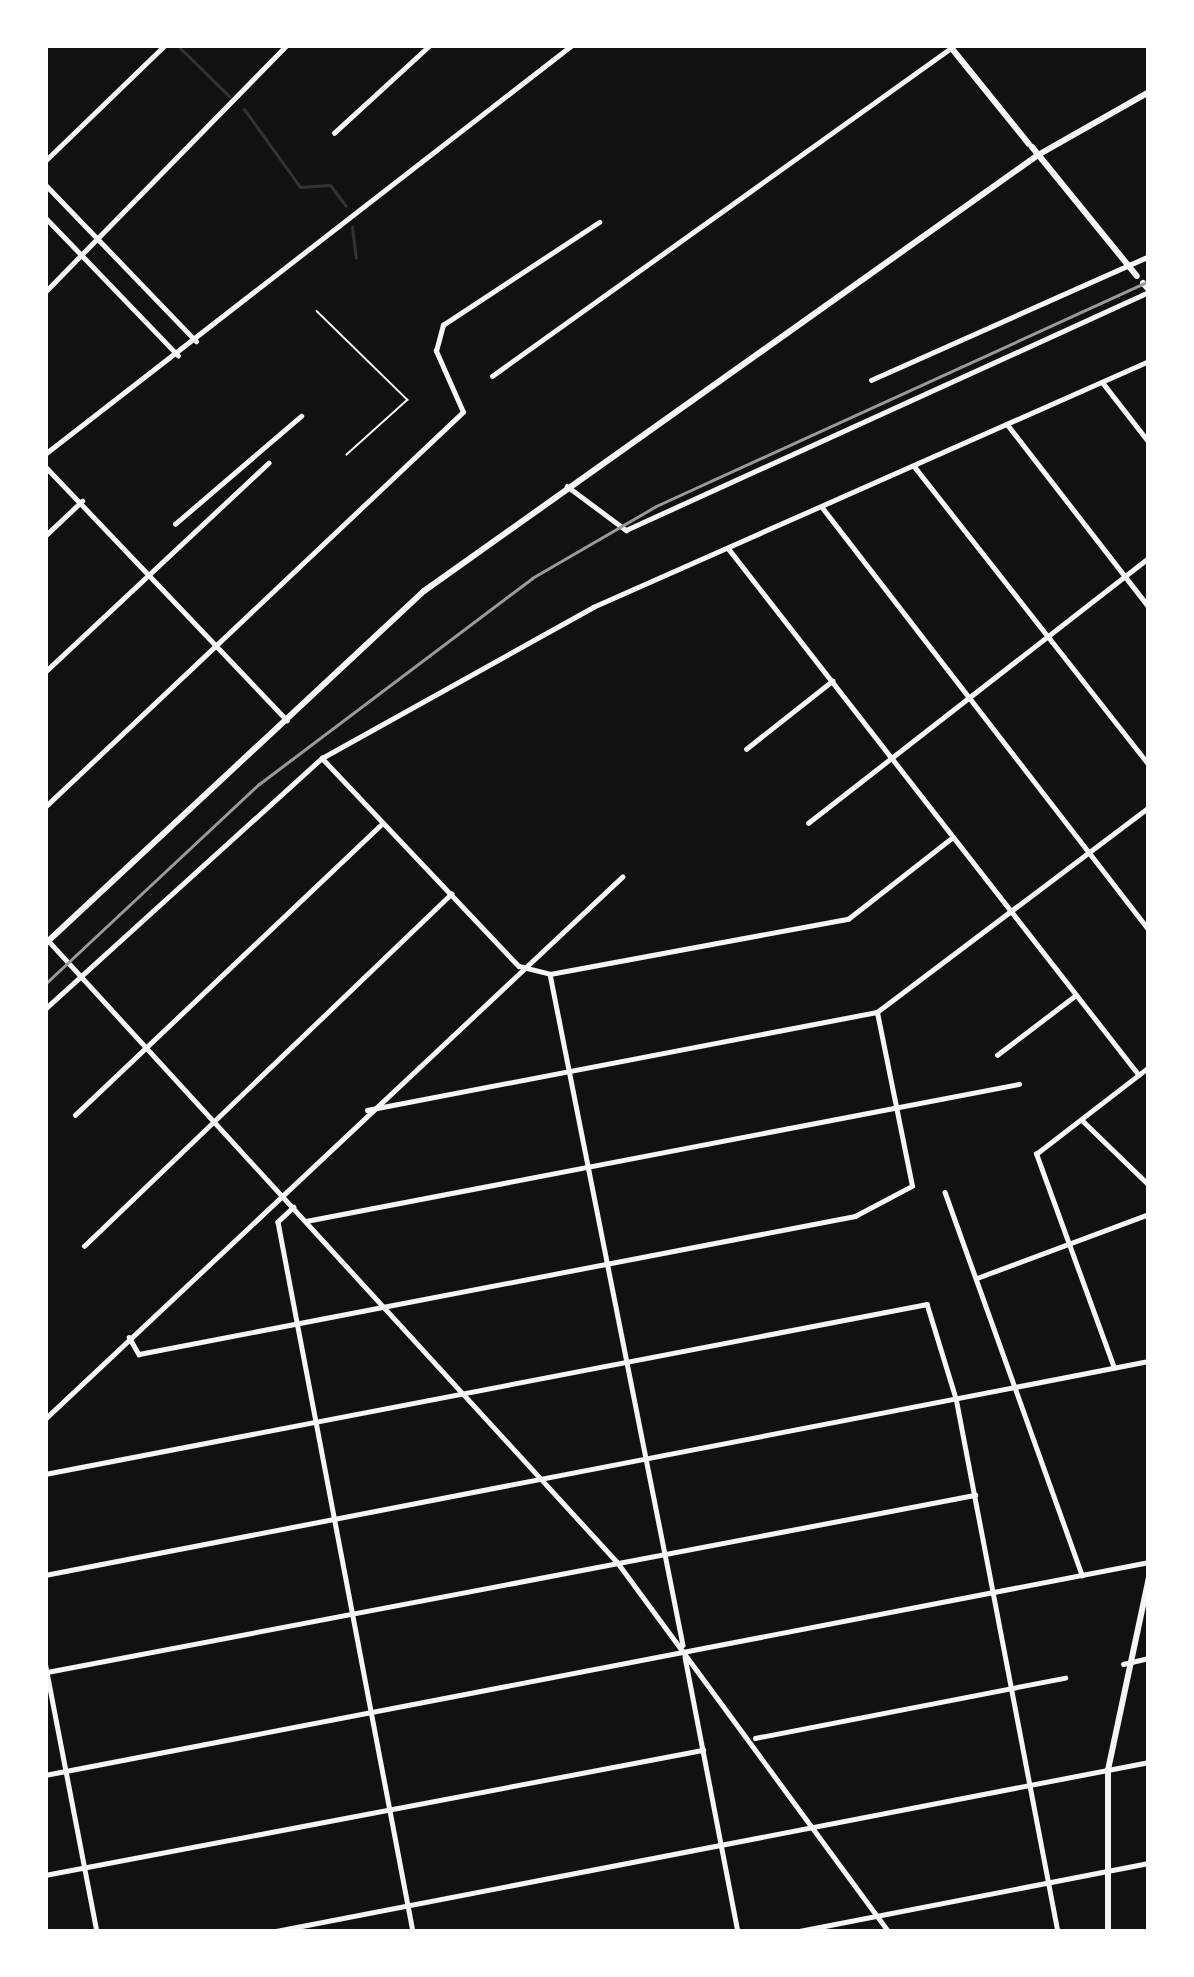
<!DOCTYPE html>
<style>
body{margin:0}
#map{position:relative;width:1194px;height:1977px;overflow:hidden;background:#111;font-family:Inter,sans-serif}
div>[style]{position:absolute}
.stream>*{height:3px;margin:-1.5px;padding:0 1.5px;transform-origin:1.5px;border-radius:1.5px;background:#333}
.service>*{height:1.5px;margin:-0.75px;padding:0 0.75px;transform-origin:0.75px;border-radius:0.75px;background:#f5f5f5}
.minor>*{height:4.5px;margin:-2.25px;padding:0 2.25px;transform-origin:2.25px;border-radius:2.25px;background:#f5f5f5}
.tertiary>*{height:4.5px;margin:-2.25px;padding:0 2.25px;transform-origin:2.25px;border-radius:2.25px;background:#f5f5f5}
.secondary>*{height:6px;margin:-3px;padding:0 3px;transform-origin:3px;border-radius:3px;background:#f5f5f5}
.rail>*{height:3px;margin:-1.5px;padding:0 1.5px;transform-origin:1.5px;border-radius:1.5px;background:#9a9a9a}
span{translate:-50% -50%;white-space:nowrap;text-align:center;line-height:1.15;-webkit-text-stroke:9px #fff;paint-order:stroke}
.frame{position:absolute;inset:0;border:48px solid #fff;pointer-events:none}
</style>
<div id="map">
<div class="stream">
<i style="left:177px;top:45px;width:73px;rotate:44.4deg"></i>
<i style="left:244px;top:109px;width:96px;rotate:54.3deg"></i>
<i style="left:300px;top:187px;width:30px;rotate:-4deg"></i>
<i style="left:330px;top:185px;width:26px;rotate:53deg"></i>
<i style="left:352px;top:227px;width:31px;rotate:83deg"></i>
</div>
<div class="service">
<i style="left:317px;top:311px;width:127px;rotate:44.4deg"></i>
<i style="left:408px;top:400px;width:82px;rotate:138deg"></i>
</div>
<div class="minor">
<i style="left:334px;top:133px;width:130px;rotate:-42.5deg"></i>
<i style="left:45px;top:161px;width:167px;rotate:-44deg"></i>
<i style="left:45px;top:184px;width:218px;rotate:46.1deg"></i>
<i style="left:45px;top:217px;width:192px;rotate:46.1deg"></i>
<i style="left:45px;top:292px;width:346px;rotate:-45.6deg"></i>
<i style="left:492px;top:376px;width:564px;rotate:-35.55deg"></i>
<i style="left:871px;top:380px;width:304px;rotate:-24deg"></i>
<i style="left:1103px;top:383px;width:75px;rotate:52.1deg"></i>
<i style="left:1007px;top:424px;width:232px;rotate:52.2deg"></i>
<i style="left:45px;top:454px;width:667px;rotate:-37.81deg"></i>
<i style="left:45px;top:466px;width:351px;rotate:46.4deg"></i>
<i style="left:914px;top:466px;width:380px;rotate:51.8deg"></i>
<i style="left:567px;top:486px;width:74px;rotate:36.7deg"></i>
<i style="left:626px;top:530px;width:575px;rotate:-24.47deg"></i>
<i style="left:822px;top:507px;width:535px;rotate:52.29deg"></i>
<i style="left:175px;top:524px;width:166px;rotate:-40.6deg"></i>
<i style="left:45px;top:536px;width:51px;rotate:-43.4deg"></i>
<i style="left:728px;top:548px;width:668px;rotate:52.05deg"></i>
<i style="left:45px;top:672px;width:306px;rotate:-43.1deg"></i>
<i style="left:746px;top:749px;width:110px;rotate:-38.3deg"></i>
<i style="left:322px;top:758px;width:286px;rotate:46.6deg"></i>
<i style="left:519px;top:966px;width:32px;rotate:14deg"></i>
<i style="left:550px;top:974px;width:303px;rotate:-10.5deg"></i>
<i style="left:848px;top:919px;width:133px;rotate:-38deg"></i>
<i style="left:45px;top:807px;width:575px;rotate:-43.38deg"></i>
<i style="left:463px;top:412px;width:67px;rotate:-113.9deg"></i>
<i style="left:436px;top:351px;width:27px;rotate:-75deg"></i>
<i style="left:443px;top:325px;width:187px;rotate:-33.4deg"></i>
<i style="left:808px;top:823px;width:432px;rotate:-37.9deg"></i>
<i style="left:550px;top:974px;width:684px;rotate:78.79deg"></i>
<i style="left:997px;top:1055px;width:99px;rotate:-37.2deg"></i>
<i style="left:367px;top:1110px;width:519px;rotate:-10.88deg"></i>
<i style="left:877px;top:1012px;width:341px;rotate:-37deg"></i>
<i style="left:75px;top:1115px;width:424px;rotate:-43.5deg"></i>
<i style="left:1082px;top:1120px;width:93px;rotate:44.1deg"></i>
<i style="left:945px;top:1192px;width:407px;rotate:70.3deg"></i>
<i style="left:294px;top:1207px;width:22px;rotate:137deg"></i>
<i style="left:278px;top:1222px;width:723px;rotate:79.23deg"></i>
<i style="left:306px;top:1221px;width:726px;rotate:-10.88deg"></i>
<i style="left:84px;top:1246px;width:509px;rotate:-43.8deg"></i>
<i style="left:977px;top:1278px;width:184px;rotate:-20.4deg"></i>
<i style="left:129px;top:1337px;width:20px;rotate:60deg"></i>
<i style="left:139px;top:1354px;width:729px;rotate:-10.91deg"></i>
<i style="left:855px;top:1216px;width:64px;rotate:-27.8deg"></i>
<i style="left:912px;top:1186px;width:177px;rotate:-101.4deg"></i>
<i style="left:1114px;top:1368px;width:228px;rotate:-110deg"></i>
<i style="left:1036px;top:1154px;width:143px;rotate:-37.6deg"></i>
<i style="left:45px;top:1419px;width:792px;rotate:-43.21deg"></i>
<i style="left:45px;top:1474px;width:898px;rotate:-10.91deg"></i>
<i style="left:927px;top:1304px;width:98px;rotate:72.9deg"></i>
<i style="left:956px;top:1398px;width:544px;rotate:79.19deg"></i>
<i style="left:45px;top:1575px;width:1125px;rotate:-10.97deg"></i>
<i style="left:685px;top:1657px;width:280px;rotate:79.1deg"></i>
<i style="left:45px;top:1662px;width:275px;rotate:79.1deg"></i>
<i style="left:1123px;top:1664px;width:27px;rotate:-13deg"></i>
<i style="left:47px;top:1672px;width:945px;rotate:-10.8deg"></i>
<i style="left:755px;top:1738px;width:316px;rotate:-11deg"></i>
<i style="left:45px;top:1775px;width:1124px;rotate:-10.92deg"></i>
<i style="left:45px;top:1875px;width:670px;rotate:-10.76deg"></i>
<i style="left:271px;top:1932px;width:894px;rotate:-10.96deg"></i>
<i style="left:794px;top:1932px;width:362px;rotate:-11deg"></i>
</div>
<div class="tertiary">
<i style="left:45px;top:937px;width:849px;rotate:47.53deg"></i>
<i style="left:618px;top:1563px;width:458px;rotate:53.7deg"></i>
<i style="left:45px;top:1009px;width:374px;rotate:-42.2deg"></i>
<i style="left:322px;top:758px;width:310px;rotate:-29.1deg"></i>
<i style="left:593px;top:607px;width:608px;rotate:-23.87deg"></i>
</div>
<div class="secondary">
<i style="left:949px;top:45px;width:127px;rotate:51.1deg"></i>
<i style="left:1032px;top:147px;width:166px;rotate:50.9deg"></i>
<i style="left:1143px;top:283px;width:9px;rotate:49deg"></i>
<i style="left:45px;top:944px;width:518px;rotate:-42.97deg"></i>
<i style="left:424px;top:591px;width:753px;rotate:-35.38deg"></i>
<i style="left:1038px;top:155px;width:128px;rotate:-29.6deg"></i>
<i style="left:1108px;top:1932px;width:162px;rotate:-90deg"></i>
<i style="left:1108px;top:1770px;width:197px;rotate:-78deg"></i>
</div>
<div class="rail">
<i style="left:45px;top:984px;width:293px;rotate:-43.1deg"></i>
<i style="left:259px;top:784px;width:342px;rotate:-37deg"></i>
<i style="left:532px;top:578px;width:143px;rotate:-30.1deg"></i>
<i style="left:656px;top:506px;width:542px;rotate:-24.53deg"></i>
</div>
<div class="frame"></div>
</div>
